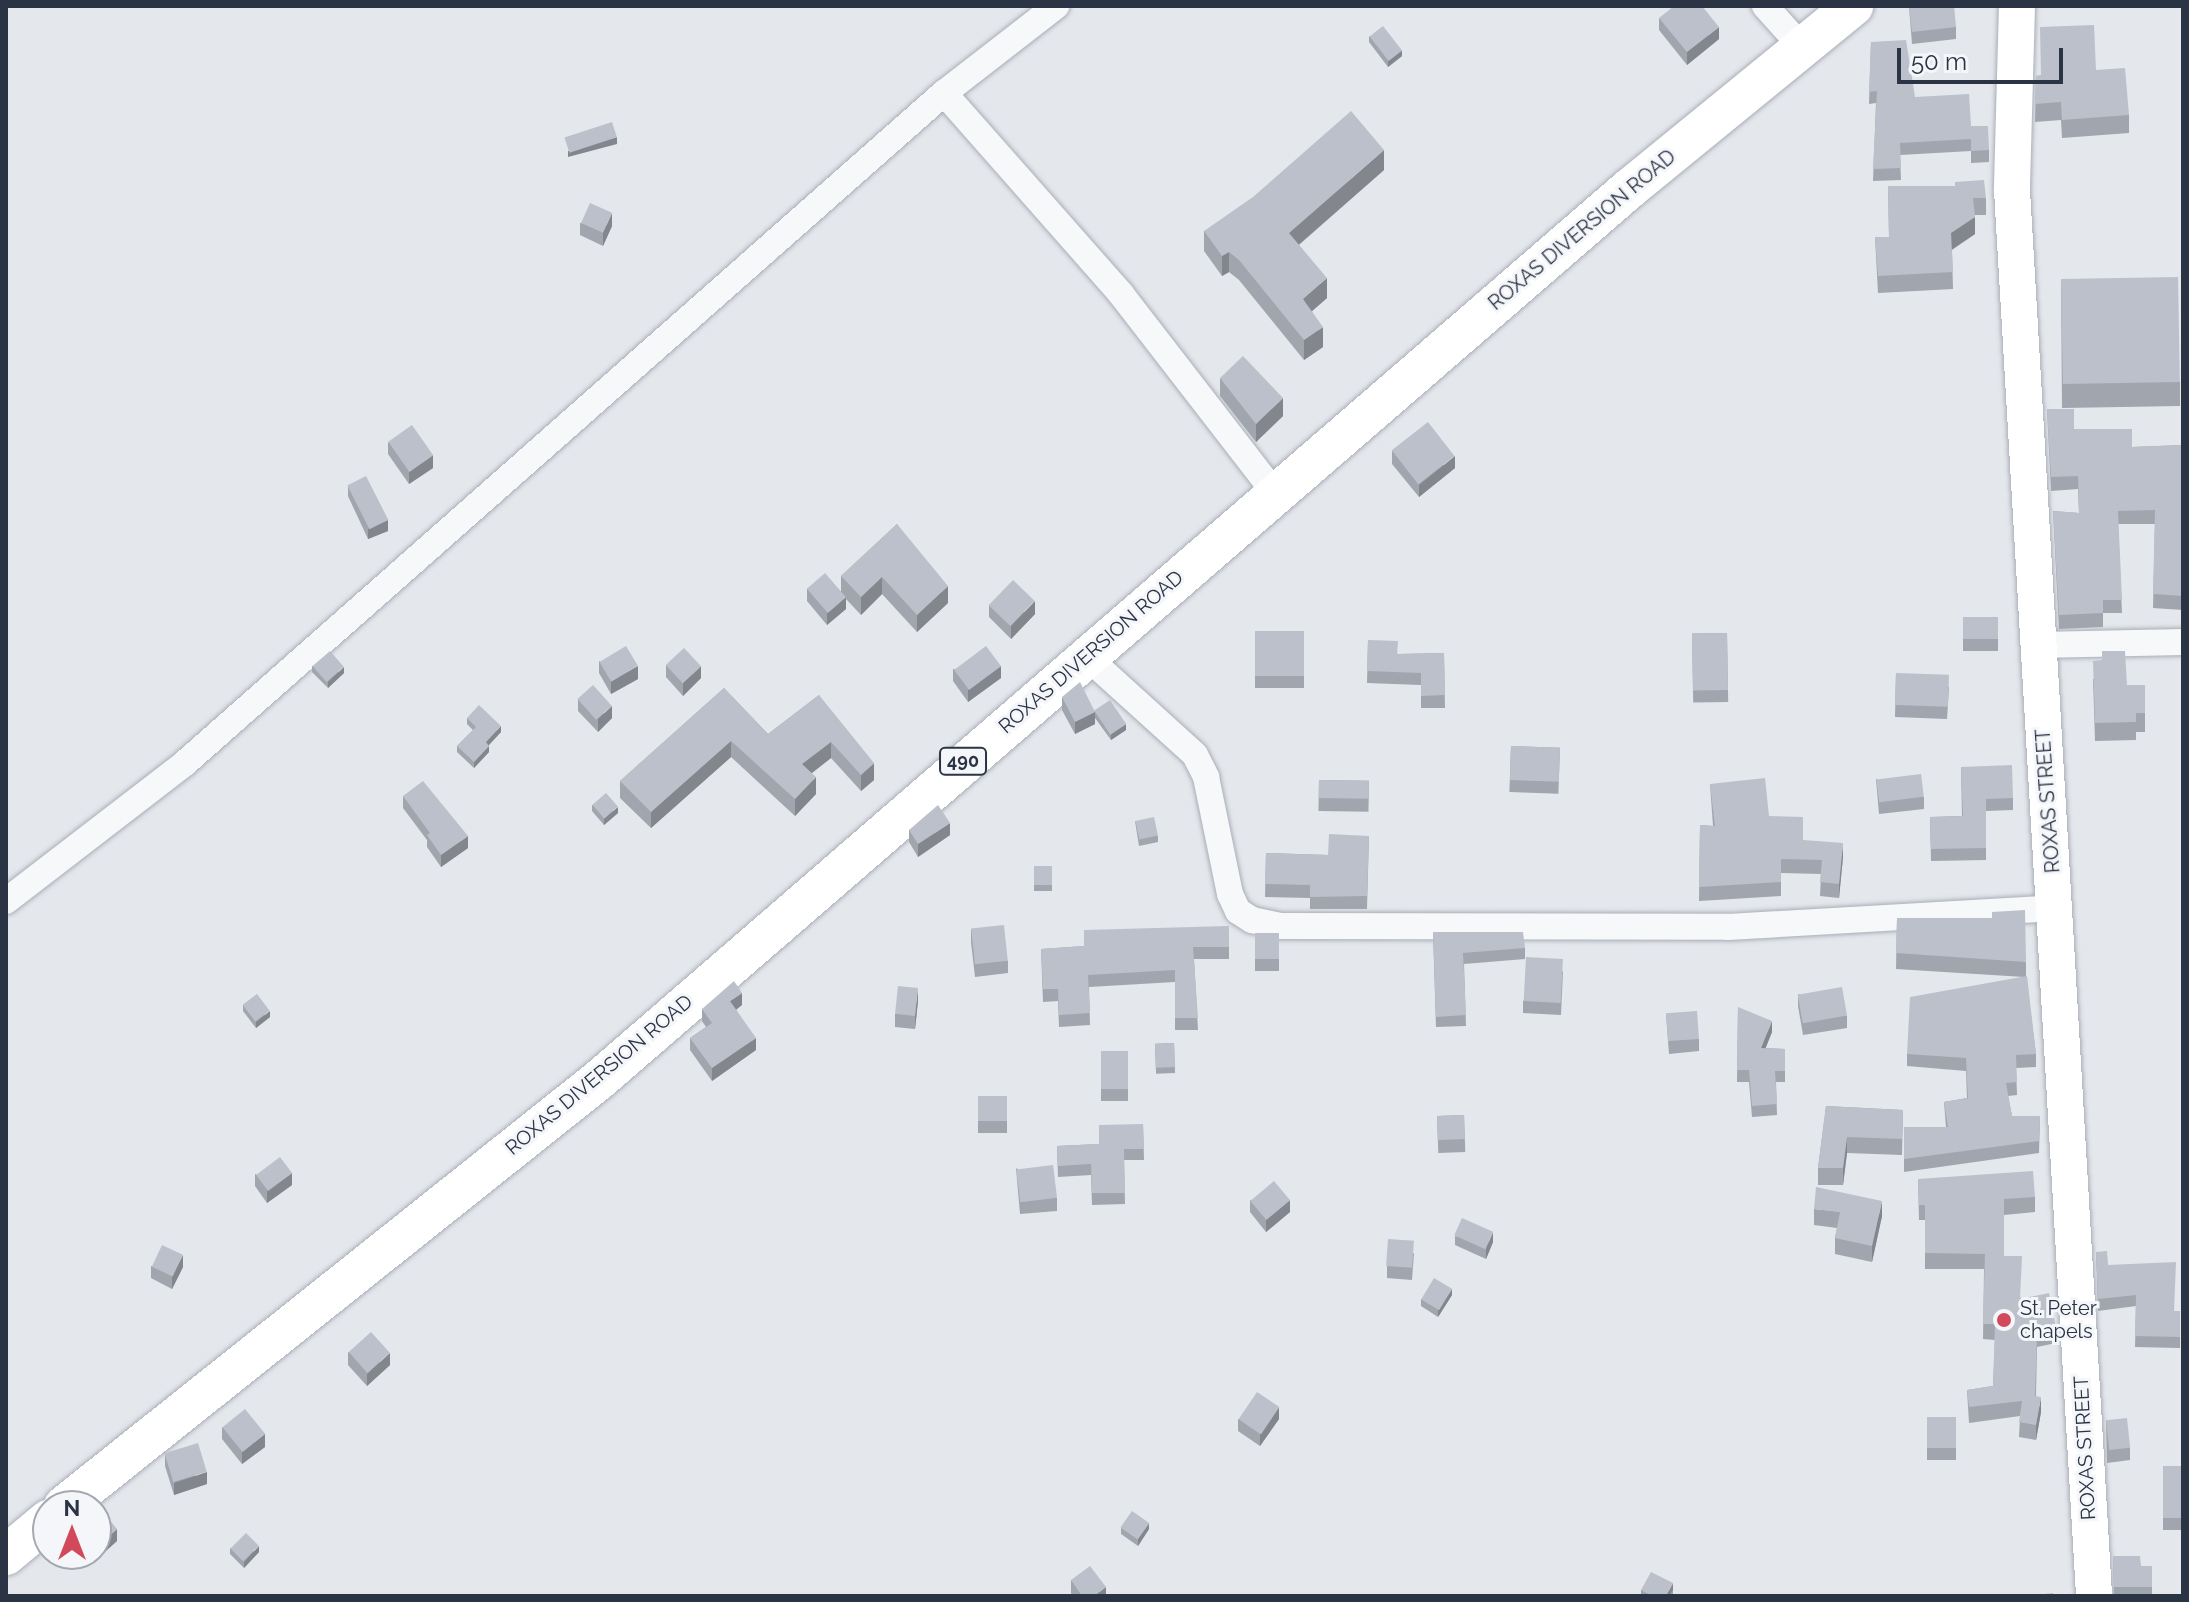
<!DOCTYPE html>
<style>
body{margin:0}
#map{position:relative;width:2189px;height:1602px;overflow:hidden;background:#e4e7ec;font-family:Raleway,sans-serif}
div>[style]{position:absolute}
.roads{filter:drop-shadow(0 0 2px #a9aeb7) drop-shadow(0 0 2px #a9aeb7)}
.street>*{height:26px;margin:-13px;padding:0 13px;transform-origin:13px;border-radius:13px;background:#f7f8fa}
.secondary>*{height:36px;margin:-18px;padding:0 18px;transform-origin:18px;border-radius:18px;background:#fff}
.primary>*{height:40px;margin:-20px;padding:0 20px;transform-origin:20px;border-radius:20px;background:#fff}
.wall>*{inset:0;background:#a1a5ae;transform-origin:0 0}
.shaded-wall>*{inset:0;background:#83868d}
.building>*{inset:0;background:#bbc0ca;transform-origin:0 0}
.dots>*{width:22px;height:22px;translate:-50% -50%;box-sizing:border-box;border:4px solid #f4f6f9;border-radius:50%}
span{translate:-50% -50%;white-space:nowrap;text-align:center;line-height:1.15;-webkit-text-stroke:6px #f4f6f9;paint-order:stroke}
.shield-label span{padding:2px 6px;background:#f4f6f9;border:2px solid;border-radius:6px;-webkit-text-stroke-width:0}
.shield-label{font-size:18px;color:#2b3445;font-weight:700}
.street-label{font-size:20px;color:#2b3445}
.poi-label{font-size:20px;color:#2b3445}
.left{translate:0 -50%;text-align:left}
.frame{position:absolute;inset:0;border:8px solid #2b3445;pointer-events:none}
.north{position:absolute;left:32px;top:1490px;width:80px;height:80px;box-sizing:border-box;background:#f4f6f9;border:2px solid #a4a8b1;border-radius:50%;rotate:0deg;font-size:22px;font-weight:700;line-height:32px;text-align:center;color:#2b3445}
.north::after{content:'';display:block;margin:auto;width:28px;height:36px;background:#d1495b;clip-path:polygon(50% 0,100% 100%,50% 72%,0 100%)}
.scale{position:absolute;left:1897px;top:48px;width:166px;height:36px;box-sizing:border-box;border:4px solid #2b3445;border-top:0;padding-left:10px;font-size:24px;line-height:28px;white-space:nowrap;color:#2b3445;-webkit-text-stroke:6px #f4f6f9;paint-order:stroke}
</style>
<div id="map">
<div class="roads">
<div class="street">
<i style="left:1765px;top:6px;width:55px;rotate:47.9deg"></i>
<i style="left:944px;top:93px;width:268px;rotate:48.6deg"></i>
<i style="left:1121px;top:294px;width:252px;rotate:52.3deg"></i>
<i style="left:2038px;top:645px;width:145px;rotate:-1.2deg"></i>
<i style="left:1086px;top:656px;width:147px;rotate:42.2deg"></i>
<i style="left:1195px;top:755px;width:25px;rotate:63deg"></i>
<i style="left:1206px;top:777px;width:119px;rotate:78.4deg"></i>
<i style="left:1230px;top:894px;width:19px;rotate:65deg"></i>
<i style="left:1238px;top:911px;width:17px;rotate:33deg"></i>
<i style="left:1252px;top:920px;width:29px;rotate:12deg"></i>
<i style="left:1280px;top:926px;width:448px;rotate:0.1deg"></i>
<i style="left:1728px;top:927px;width:328px;rotate:-3.3deg"></i>
<i style="left:6px;top:901px;width:226px;rotate:-37.6deg"></i>
<i style="left:185px;top:763px;width:1012px;rotate:-41.44deg"></i>
<i style="left:944px;top:93px;width:142px;rotate:-37.8deg"></i>
</div>
<div class="secondary">
<i style="left:2017px;top:6px;width:184px;rotate:91.6deg"></i>
<i style="left:2012px;top:190px;width:1408px;rotate:86.66deg"></i>
</div>
<div class="primary">
<i style="left:64px;top:1506px;width:685px;rotate:-38.54deg"></i>
<i style="left:600px;top:1079px;width:1362px;rotate:-40.86deg"></i>
<i style="left:1630px;top:188px;width:288px;rotate:-39.2deg"></i>
<i style="left:6px;top:1555px;width:55px;rotate:-39.8deg"></i>
</div>
</div>
<div class="wall">
<i style="clip-path:polygon(1909px 7px,1956px 27px,1956px 39px,1912px 44px)"></i>
<i style="clip-path:polygon(1659px 18px,1719px 39px,1687px 65px,1659px 30px)"></i>
<i style="clip-path:polygon(1369px 36px,1402px 56px,1388px 67px,1369px 42px)"></i>
<i style="clip-path:polygon(1871px 42px,1915px 97px,1971px 126px,1989px 150px,1989px 162px,1971px 163px,1971px 151px,1900px 155px,1901px 180px,1873px 181px,1876px 103px,1869px 104px)"></i>
<i style="clip-path:polygon(2096px 70px,2129px 115px,2129px 133px,2062px 138px,2061px 120px,2035px 122px,2036px 76px)"></i>
<i style="clip-path:polygon(1384px 170px,1299px 245px,1327px 298px,1312px 311px,1323px 347px,1304px 360px,1239px 280px,1229px 272px,1222px 276px,1204px 251px,1204px 231px)"></i>
<i style="clip-path:polygon(1888px 186px,1986px 198px,1986px 215px,1974px 215px,1975px 234px,1952px 250px,1953px 289px,1878px 293px,1875px 237px,1889px 237px)"></i>
<i style="clip-path:polygon(580px 223px,612px 226px,603px 246px,580px 235px)"></i>
<i style="clip-path:polygon(2061px 279px,2180px 382px,2180px 406px,2062px 408px)"></i>
<i style="clip-path:polygon(1220px 378px,1283px 416px,1256px 442px,1220px 396px)"></i>
<i style="clip-path:polygon(2047px 409px,2074px 429px,2132px 447px,2183px 445px,2183px 610px,2153px 608px,2155px 524px,2118px 524px,2122px 613px,2103px 613px,2103px 627px,2059px 629px,2053px 511px,2079px 513px,2078px 489px,2051px 491px)"></i>
<i style="clip-path:polygon(388px 442px,433px 468px,409px 484px,388px 454px)"></i>
<i style="clip-path:polygon(1392px 451px,1455px 468px,1419px 497px,1392px 464px)"></i>
<i style="clip-path:polygon(348px 486px,388px 531px,368px 539px,348px 496px)"></i>
<i style="clip-path:polygon(897px 524px,948px 603px,917px 632px,882px 594px,861px 615px,846px 599px,846px 609px,827px 625px,807px 601px,807px 589px,841px 591px,841px 576px)"></i>
<i style="clip-path:polygon(989px 605px,1035px 614px,1011px 639px,989px 617px)"></i>
<i style="left:1963px;top:617px;width:35px;height:34px"></i>
<i style="left:1304px;top:631px;width:57px;height:49px;rotate:90deg"></i>
<i style="left:1727px;top:633px;width:69px;height:35px;rotate:89deg"></i>
<i style="clip-path:polygon(1368px 640px,1398px 654px,1444px 653px,1445px 708px,1421px 708px,1421px 685px,1367px 683px)"></i>
<i style="clip-path:polygon(599px 661px,638px 679px,611px 694px,599px 673px)"></i>
<i style="clip-path:polygon(666px 665px,701px 678px,683px 696px,666px 677px)"></i>
<i style="clip-path:polygon(312px 666px,344px 673px,328px 688px,312px 672px)"></i>
<i style="clip-path:polygon(953px 669px,1001px 678px,968px 702px,953px 681px)"></i>
<i style="clip-path:polygon(1896px 673px,1949px 687px,1947px 719px,1895px 717px)"></i>
<i style="clip-path:polygon(2093px 679px,2127px 685px,2145px 685px,2145px 732px,2136px 732px,2136px 740px,2095px 741px)"></i>
<i style="clip-path:polygon(724px 688px,768px 734px,819px 695px,874px 780px,861px 791px,831px 758px,811px 773px,816px 794px,795px 816px,731px 757px,651px 828px,620px 798px,620px 781px)"></i>
<i style="clip-path:polygon(1062px 697px,1095px 711px,1126px 730px,1111px 740px,1095px 718px,1095px 724px,1075px 734px,1062px 710px)"></i>
<i style="clip-path:polygon(578px 699px,612px 718px,598px 732px,578px 711px)"></i>
<i style="clip-path:polygon(467px 718px,501px 732px,489px 745px,489px 752px,474px 768px,457px 752px,457px 746px,473px 730px,467px 724px)"></i>
<i style="left:1511px;top:746px;width:49px;height:46px;rotate:2deg"></i>
<i style="clip-path:polygon(1961px 767px,2013px 798px,2013px 810px,1986px 811px,1986px 860px,1931px 861px,1930px 817px,1962px 816px)"></i>
<i style="clip-path:polygon(1876px 779px,1924px 797px,1924px 809px,1879px 814px)"></i>
<i style="left:1319px;top:780px;width:50px;height:31px;rotate:1deg"></i>
<i style="clip-path:polygon(1710px 784px,1769px 816px,1803px 840px,1843px 857px,1839px 898px,1820px 896px,1821px 874px,1781px 873px,1781px 896px,1699px 901px,1700px 825px,1713px 826px)"></i>
<i style="clip-path:polygon(403px 796px,468px 848px,441px 867px,427px 847px,427px 840px,403px 808px)"></i>
<i style="clip-path:polygon(592px 805px,618px 813px,604px 825px,592px 811px)"></i>
<i style="clip-path:polygon(1135px 821px,1158px 836px,1158px 842px,1139px 846px)"></i>
<i style="clip-path:polygon(909px 830px,950px 835px,918px 857px,909px 842px)"></i>
<i style="clip-path:polygon(1369px 836px,1367px 909px,1310px 909px,1310px 898px,1265px 897px,1266px 853px,1328px 855px)"></i>
<i style="left:1034px;top:866px;width:18px;height:25px"></i>
<i style="clip-path:polygon(1897px 918px,2026px 962px,2026px 976px,2036px 1054px,2036px 1067px,2016px 1068px,2017px 1095px,2008px 1096px,2012px 1116px,2040px 1116px,2039px 1153px,1904px 1172px,1904px 1127px,1946px 1127px,1944px 1102px,1967px 1098px,1966px 1071px,1907px 1066px,1907px 1054px,2024px 977px,1896px 969px)"></i>
<i style="clip-path:polygon(1229px 926px,1229px 959px,1194px 959px,1198px 1030px,1175px 1030px,1175px 982px,1089px 987px,1090px 1025px,1059px 1027px,1058px 1001px,1043px 1002px,1041px 949px,1084px 946px)"></i>
<i style="clip-path:polygon(971px 929px,1008px 961px,1008px 973px,975px 977px,971px 942px)"></i>
<i style="clip-path:polygon(1433px 932px,1525px 948px,1525px 959px,1464px 964px,1466px 1026px,1436px 1027px)"></i>
<i style="left:1255px;top:933px;width:24px;height:38px"></i>
<i style="clip-path:polygon(1563px 971px,1561px 1015px,1523px 1013px,1523px 1001px)"></i>
<i style="clip-path:polygon(1798px 994px,1847px 1016px,1847px 1028px,1803px 1035px,1798px 1006px)"></i>
<i style="clip-path:polygon(918px 1001px,915px 1029px,895px 1027px,895px 1014px)"></i>
<i style="clip-path:polygon(243px 1005px,270px 1017px,256px 1028px,243px 1011px)"></i>
<i style="clip-path:polygon(742px 1005px,736px 1010px,756px 1050px,712px 1081px,690px 1050px,690px 1038px,706px 1027px,702px 1021px,702px 1009px)"></i>
<i style="clip-path:polygon(1738px 1007px,1772px 1032px,1765px 1048px,1785px 1049px,1785px 1082px,1776px 1082px,1777px 1115px,1752px 1117px,1749px 1082px,1737px 1082px)"></i>
<i style="clip-path:polygon(1666px 1014px,1699px 1039px,1699px 1051px,1669px 1054px)"></i>
<i style="clip-path:polygon(2183px 1039px,2183px 1068px,2181px 1068px)"></i>
<i style="left:1174px;top:1043px;width:30px;height:19px;rotate:88deg"></i>
<i style="left:1101px;top:1051px;width:27px;height:50px"></i>
<i style="left:978px;top:1096px;width:29px;height:37px"></i>
<i style="clip-path:polygon(1826px 1106px,1903px 1110px,1902px 1155px,1847px 1153px,1843px 1185px,1818px 1185px,1818px 1168px)"></i>
<i style="left:1464px;top:1115px;width:37px;height:27px;rotate:88deg"></i>
<i style="clip-path:polygon(1143px 1124px,1144px 1160px,1124px 1160px,1125px 1204px,1092px 1205px,1091px 1175px,1058px 1177px,1057px 1146px,1099px 1144px)"></i>
<i style="clip-path:polygon(1016px 1168px,1057px 1198px,1057px 1211px,1020px 1214px)"></i>
<i style="clip-path:polygon(255px 1174px,292px 1185px,267px 1203px,255px 1186px)"></i>
<i style="clip-path:polygon(1918px 1179px,2035px 1197px,2035px 1212px,2004px 1215px,2004px 1256px,2021px 1299px,2056px 1328px,2056px 1343px,2037px 1347px,2036px 1396px,2041px 1412px,2036px 1440px,2019px 1437px,2020px 1416px,1969px 1423px,1967px 1390px,1993px 1386px,1995px 1340px,1983px 1339px,1984px 1269px,1925px 1269px,1925px 1220px,1919px 1220px)"></i>
<i style="clip-path:polygon(1250px 1200px,1290px 1212px,1266px 1232px,1250px 1212px)"></i>
<i style="clip-path:polygon(1814px 1209px,1882px 1216px,1872px 1262px,1835px 1254px,1835px 1238px,1837px 1228px,1814px 1225px)"></i>
<i style="clip-path:polygon(1455px 1236px,1493px 1242px,1486px 1259px,1455px 1245px)"></i>
<i style="clip-path:polygon(2096px 1252px,2108px 1265px,2174px 1311px,2180px 1311px,2180px 1348px,2135px 1347px,2136px 1306px,2098px 1311px)"></i>
<i style="clip-path:polygon(1414px 1253px,1412px 1280px,1387px 1278px,1387px 1266px)"></i>
<i style="clip-path:polygon(151px 1266px,183px 1267px,172px 1289px,151px 1278px)"></i>
<i style="clip-path:polygon(1452px 1295px,1438px 1317px,1421px 1306px,1421px 1299px)"></i>
<i style="clip-path:polygon(348px 1352px,390px 1365px,367px 1386px,348px 1365px)"></i>
<i style="left:1927px;top:1417px;width:29px;height:43px"></i>
<i style="clip-path:polygon(1238px 1419px,1279px 1419px,1260px 1446px,1238px 1431px)"></i>
<i style="clip-path:polygon(2106px 1420px,2130px 1448px,2130px 1460px,2107px 1463px)"></i>
<i style="clip-path:polygon(222px 1427px,265px 1447px,242px 1464px,222px 1439px)"></i>
<i style="clip-path:polygon(165px 1454px,207px 1484px,174px 1495px,165px 1466px)"></i>
<i style="left:2163px;top:1466px;width:20px;height:64px"></i>
<i style="clip-path:polygon(96px 1512px,117px 1541px,99px 1557px,96px 1554px)"></i>
<i style="clip-path:polygon(1121px 1528px,1149px 1529px,1138px 1546px,1121px 1534px)"></i>
<i style="clip-path:polygon(230px 1548px,259px 1552px,244px 1568px,230px 1554px)"></i>
<i style="clip-path:polygon(2113px 1556px,2141px 1566px,2152px 1566px,2152px 1596px,2114px 1596px)"></i>
<i style="clip-path:polygon(1071px 1580px,1106px 1596px,1073px 1596px,1071px 1593px)"></i>
<i style="left:1641px;top:1590px;width:32px;height:6px"></i>
</div>
<div class="shaded-wall">
<i style="clip-path:polygon(1719px 27px,1719px 39px,1687px 65px,1687px 52px)"></i>
<i style="clip-path:polygon(1402px 50px,1402px 56px,1388px 67px,1388px 60px)"></i>
<i style="clip-path:polygon(617px 137px,617px 144px,568px 157px,568px 151px)"></i>
<i style="clip-path:polygon(1384px 150px,1384px 170px,1289px 253px,1289px 233px)"></i>
<i style="clip-path:polygon(612px 213px,612px 226px,603px 246px,603px 233px)"></i>
<i style="clip-path:polygon(1975px 217px,1975px 234px,1951px 250px,1951px 233px)"></i>
<i style="clip-path:polygon(1229px 252px,1229px 272px,1222px 276px,1222px 256px)"></i>
<i style="clip-path:polygon(1327px 278px,1327px 298px,1303px 319px,1303px 299px)"></i>
<i style="clip-path:polygon(1323px 327px,1323px 347px,1304px 360px,1304px 340px)"></i>
<i style="clip-path:polygon(1283px 398px,1283px 416px,1256px 442px,1256px 424px)"></i>
<i style="clip-path:polygon(433px 455px,433px 468px,409px 484px,409px 472px)"></i>
<i style="clip-path:polygon(1455px 456px,1455px 468px,1419px 497px,1419px 485px)"></i>
<i style="clip-path:polygon(388px 520px,388px 531px,368px 539px,368px 529px)"></i>
<i style="clip-path:polygon(882px 577px,882px 594px,861px 615px,861px 597px)"></i>
<i style="clip-path:polygon(948px 586px,948px 603px,917px 632px,917px 615px)"></i>
<i style="clip-path:polygon(846px 597px,846px 609px,827px 625px,827px 613px)"></i>
<i style="clip-path:polygon(1035px 601px,1035px 614px,1011px 639px,1011px 626px)"></i>
<i style="clip-path:polygon(638px 666px,638px 679px,611px 694px,611px 681px)"></i>
<i style="clip-path:polygon(701px 666px,701px 678px,683px 696px,683px 683px)"></i>
<i style="clip-path:polygon(1001px 666px,1001px 678px,968px 702px,968px 690px)"></i>
<i style="clip-path:polygon(344px 667px,344px 673px,328px 688px,328px 682px)"></i>
<i style="clip-path:polygon(612px 706px,612px 718px,598px 732px,598px 719px)"></i>
<i style="clip-path:polygon(1095px 712px,1095px 724px,1075px 734px,1075px 722px)"></i>
<i style="clip-path:polygon(1126px 724px,1126px 730px,1111px 740px,1111px 734px)"></i>
<i style="clip-path:polygon(501px 726px,501px 732px,486px 748px,486px 742px)"></i>
<i style="clip-path:polygon(731px 741px,731px 757px,651px 828px,651px 812px)"></i>
<i style="clip-path:polygon(831px 742px,831px 758px,802px 781px,802px 764px)"></i>
<i style="clip-path:polygon(489px 746px,489px 752px,474px 768px,474px 762px)"></i>
<i style="clip-path:polygon(874px 763px,874px 780px,861px 791px,861px 775px)"></i>
<i style="clip-path:polygon(816px 777px,816px 794px,795px 816px,795px 799px)"></i>
<i style="clip-path:polygon(618px 807px,618px 813px,604px 825px,604px 819px)"></i>
<i style="clip-path:polygon(950px 823px,950px 835px,918px 857px,918px 844px)"></i>
<i style="clip-path:polygon(468px 836px,468px 848px,441px 867px,441px 855px)"></i>
<i style="clip-path:polygon(1843px 843px,1843px 857px,1839px 898px,1839px 884px)"></i>
<i style="clip-path:polygon(918px 988px,918px 1001px,915px 1029px,915px 1016px)"></i>
<i style="clip-path:polygon(742px 993px,742px 1005px,730px 1014px,730px 1001px)"></i>
<i style="clip-path:polygon(270px 1011px,270px 1017px,256px 1028px,256px 1022px)"></i>
<i style="clip-path:polygon(1772px 1021px,1772px 1032px,1761px 1060px,1761px 1048px)"></i>
<i style="clip-path:polygon(756px 1038px,756px 1050px,712px 1081px,712px 1068px)"></i>
<i style="clip-path:polygon(1847px 1137px,1847px 1153px,1843px 1185px,1843px 1168px)"></i>
<i style="clip-path:polygon(292px 1173px,292px 1185px,267px 1203px,267px 1191px)"></i>
<i style="clip-path:polygon(1290px 1200px,1290px 1212px,1266px 1232px,1266px 1219px)"></i>
<i style="clip-path:polygon(1882px 1201px,1882px 1216px,1872px 1262px,1872px 1246px)"></i>
<i style="clip-path:polygon(1493px 1232px,1493px 1242px,1486px 1259px,1486px 1249px)"></i>
<i style="clip-path:polygon(183px 1255px,183px 1267px,172px 1289px,172px 1276px)"></i>
<i style="clip-path:polygon(1452px 1289px,1452px 1295px,1438px 1317px,1438px 1310px)"></i>
<i style="clip-path:polygon(390px 1353px,390px 1365px,367px 1386px,367px 1374px)"></i>
<i style="clip-path:polygon(2041px 1397px,2041px 1412px,2036px 1440px,2036px 1425px)"></i>
<i style="clip-path:polygon(1279px 1407px,1279px 1419px,1260px 1446px,1260px 1434px)"></i>
<i style="clip-path:polygon(265px 1434px,265px 1447px,242px 1464px,242px 1452px)"></i>
<i style="clip-path:polygon(207px 1472px,207px 1484px,174px 1495px,174px 1483px)"></i>
<i style="clip-path:polygon(1149px 1523px,1149px 1529px,1138px 1546px,1138px 1539px)"></i>
<i style="clip-path:polygon(117px 1529px,117px 1541px,99px 1557px,99px 1545px)"></i>
<i style="clip-path:polygon(259px 1546px,259px 1552px,244px 1568px,244px 1562px)"></i>
<i style="clip-path:polygon(1673px 1583px,1673px 1590px,1669px 1596px,1666px 1596px)"></i>
<i style="clip-path:polygon(1106px 1587px,1106px 1596px,1094px 1596px)"></i>
</div>
<div class="building">
<i style="clip-path:polygon(1674px 6px,1702px 6px,1719px 27px,1687px 52px,1659px 18px)"></i>
<i style="clip-path:polygon(1916px 6px,1954px 6px,1956px 27px,1912px 32px,1909px 7px)"></i>
<i style="clip-path:polygon(2094px 25px,2096px 70px,2125px 68px,2129px 115px,2062px 120px,2061px 102px,2035px 104px,2036px 76px,2041px 75px,2040px 27px)"></i>
<i style="left:1383px;top:26px;width:31px;height:17px;rotate:52deg"></i>
<i style="clip-path:polygon(1906px 40px,1915px 97px,1969px 94px,1971px 126px,1988px 126px,1989px 150px,1971px 151px,1971px 139px,1900px 143px,1901px 168px,1873px 169px,1877px 91px,1869px 92px,1871px 42px)"></i>
<i style="clip-path:polygon(1351px 111px,1384px 150px,1289px 233px,1327px 278px,1303px 299px,1323px 327px,1304px 340px,1239px 260px,1229px 252px,1222px 256px,1204px 231px,1253px 197px)"></i>
<i style="left:612px;top:122px;width:16px;height:50px;rotate:72deg"></i>
<i style="clip-path:polygon(1984px 180px,1986px 198px,1973px 198px,1975px 217px,1951px 233px,1953px 272px,1878px 276px,1875px 237px,1889px 237px,1888px 186px,1955px 186px,1955px 182px)"></i>
<i style="left:590px;top:203px;width:24px;height:22px;rotate:24deg"></i>
<i style="left:2178px;top:277px;width:105px;height:117px;rotate:89deg"></i>
<i style="clip-path:polygon(1243px 356px,1283px 398px,1256px 424px,1220px 378px)"></i>
<i style="clip-path:polygon(2047px 409px,2074px 409px,2074px 429px,2132px 429px,2132px 447px,2183px 445px,2183px 596px,2153px 594px,2155px 510px,2118px 511px,2122px 600px,2103px 600px,2103px 613px,2059px 615px,2053px 511px,2079px 513px,2078px 476px,2051px 477px)"></i>
<i style="left:1428px;top:422px;width:43px;height:46px;rotate:52deg"></i>
<i style="left:412px;top:425px;width:37px;height:29px;rotate:55deg"></i>
<i style="left:366px;top:476px;width:49px;height:21px;rotate:63deg"></i>
<i style="clip-path:polygon(897px 524px,948px 586px,917px 615px,882px 577px,861px 597px,841px 576px)"></i>
<i style="left:825px;top:573px;width:32px;height:24px;rotate:49deg"></i>
<i style="left:1013px;top:580px;width:30px;height:35px;rotate:44deg"></i>
<i style="left:1963px;top:617px;width:35px;height:22px"></i>
<i style="left:1304px;top:631px;width:45px;height:49px;rotate:90deg"></i>
<i style="left:1727px;top:633px;width:57px;height:35px;rotate:89deg"></i>
<i style="clip-path:polygon(1368px 640px,1398px 641px,1397px 654px,1444px 653px,1445px 695px,1421px 696px,1421px 673px,1367px 671px)"></i>
<i style="left:626px;top:646px;width:23px;height:31px;rotate:59deg"></i>
<i style="left:986px;top:646px;width:25px;height:40px;rotate:53deg"></i>
<i style="left:684px;top:648px;width:25px;height:25px;rotate:47deg"></i>
<i style="left:330px;top:651px;width:21px;height:23px;rotate:49deg"></i>
<i style="clip-path:polygon(2102px 651px,2125px 651px,2127px 685px,2145px 685px,2145px 713px,2136px 713px,2136px 722px,2095px 723px,2093px 661px,2102px 660px)"></i>
<i style="left:1896px;top:673px;width:53px;height:32px;rotate:2deg"></i>
<i style="clip-path:polygon(1080px 682px,1095px 712px,1075px 722px,1062px 697px)"></i>
<i style="left:593px;top:685px;width:28px;height:21px;rotate:48deg"></i>
<i style="clip-path:polygon(724px 688px,768px 734px,819px 695px,874px 763px,861px 775px,831px 742px,802px 764px,816px 777px,795px 799px,731px 741px,651px 812px,620px 781px)"></i>
<i style="left:1110px;top:700px;width:29px;height:19px;rotate:56deg"></i>
<i style="clip-path:polygon(479px 705px,501px 726px,486px 742px,489px 746px,474px 762px,457px 746px,476px 727px,467px 718px)"></i>
<i style="left:1511px;top:746px;width:49px;height:34px;rotate:2deg"></i>
<i style="clip-path:polygon(2012px 765px,2013px 798px,1986px 799px,1986px 848px,1931px 849px,1930px 817px,1963px 816px,1961px 767px)"></i>
<i style="left:1921px;top:774px;width:23px;height:45px;rotate:83deg"></i>
<i style="clip-path:polygon(1765px 778px,1769px 816px,1803px 817px,1803px 840px,1843px 843px,1839px 884px,1820px 882px,1822px 860px,1781px 859px,1781px 882px,1699px 887px,1700px 825px,1715px 826px,1710px 784px)"></i>
<i style="left:1319px;top:780px;width:50px;height:18px;rotate:1deg"></i>
<i style="clip-path:polygon(423px 781px,468px 836px,441px 855px,427px 835px,430px 833px,403px 796px)"></i>
<i style="left:606px;top:793px;width:18px;height:18px;rotate:49deg"></i>
<i style="clip-path:polygon(938px 805px,950px 823px,918px 844px,909px 830px)"></i>
<i style="left:1154px;top:817px;width:19px;height:19px;rotate:78deg"></i>
<i style="clip-path:polygon(1329px 834px,1369px 836px,1367px 896px,1310px 897px,1310px 885px,1265px 884px,1266px 853px,1328px 855px)"></i>
<i style="left:1034px;top:866px;width:18px;height:19px"></i>
<i style="clip-path:polygon(2025px 910px,2026px 962px,1896px 953px,1897px 918px,1992px 918px,1992px 912px)"></i>
<i style="left:1004px;top:925px;width:36px;height:33px;rotate:84deg"></i>
<i style="clip-path:polygon(1229px 926px,1229px 947px,1193px 947px,1198px 1018px,1175px 1018px,1175px 970px,1088px 975px,1090px 1013px,1059px 1015px,1058px 989px,1043px 989px,1041px 949px,1084px 946px,1084px 930px)"></i>
<i style="clip-path:polygon(1433px 932px,1523px 932px,1525px 948px,1463px 953px,1466px 1015px,1436px 1017px)"></i>
<i style="left:1255px;top:933px;width:24px;height:26px"></i>
<i style="left:1526px;top:957px;width:37px;height:44px;rotate:3deg"></i>
<i style="clip-path:polygon(2027px 976px,2036px 1054px,2016px 1055px,2017px 1082px,2006px 1083px,2012px 1116px,2040px 1116px,2039px 1141px,1904px 1159px,1904px 1127px,1948px 1127px,1944px 1102px,1968px 1098px,1966px 1058px,1907px 1054px,1910px 997px)"></i>
<i style="clip-path:polygon(734px 981px,742px 993px,730px 1001px,756px 1038px,712px 1068px,690px 1038px,712px 1023px,702px 1009px)"></i>
<i style="left:898px;top:986px;width:20px;height:28px;rotate:6deg"></i>
<i style="left:1842px;top:987px;width:29px;height:45px;rotate:80deg"></i>
<i style="left:257px;top:994px;width:21px;height:18px;rotate:53deg"></i>
<i style="clip-path:polygon(1738px 1007px,1772px 1021px,1761px 1048px,1785px 1049px,1785px 1071px,1775px 1071px,1777px 1104px,1752px 1106px,1749px 1070px,1737px 1070px)"></i>
<i style="left:1697px;top:1011px;width:28px;height:31px;rotate:86deg"></i>
<i style="left:1174px;top:1043px;width:24px;height:19px;rotate:88deg"></i>
<i style="left:1101px;top:1051px;width:27px;height:38px"></i>
<i style="left:978px;top:1096px;width:29px;height:25px"></i>
<i style="clip-path:polygon(1826px 1106px,1903px 1110px,1902px 1139px,1847px 1137px,1843px 1168px,1818px 1168px)"></i>
<i style="left:1464px;top:1115px;width:24px;height:27px;rotate:88deg"></i>
<i style="clip-path:polygon(1143px 1124px,1144px 1149px,1124px 1149px,1125px 1193px,1092px 1193px,1091px 1164px,1058px 1166px,1057px 1146px,1099px 1144px,1099px 1125px)"></i>
<i style="left:280px;top:1157px;width:20px;height:30px;rotate:53deg"></i>
<i style="left:1053px;top:1165px;width:33px;height:37px;rotate:83deg"></i>
<i style="clip-path:polygon(2033px 1171px,2035px 1197px,2004px 1199px,2004px 1256px,2022px 1256px,2020px 1299px,2049px 1293px,2056px 1328px,2037px 1332px,2035px 1396px,2041px 1397px,2036px 1425px,2019px 1422px,2022px 1401px,1969px 1407px,1967px 1390px,1993px 1386px,1995px 1324px,1983px 1324px,1985px 1254px,1925px 1253px,1925px 1205px,1919px 1205px,1918px 1179px)"></i>
<i style="left:1274px;top:1181px;width:25px;height:31px;rotate:50deg"></i>
<i style="clip-path:polygon(1816px 1187px,1882px 1201px,1872px 1246px,1835px 1238px,1840px 1212px,1814px 1209px)"></i>
<i style="left:1462px;top:1218px;width:34px;height:19px;rotate:24deg"></i>
<i style="left:1388px;top:1239px;width:26px;height:27px;rotate:4deg"></i>
<i style="left:162px;top:1245px;width:23px;height:24px;rotate:25deg"></i>
<i style="clip-path:polygon(2107px 1251px,2108px 1265px,2176px 1262px,2174px 1311px,2180px 1311px,2180px 1337px,2135px 1336px,2136px 1295px,2098px 1299px,2096px 1252px)"></i>
<i style="left:1434px;top:1278px;width:21px;height:25px;rotate:31deg"></i>
<i style="left:371px;top:1332px;width:28px;height:30px;rotate:48deg"></i>
<i style="left:1257px;top:1392px;width:27px;height:33px;rotate:34deg"></i>
<i style="left:245px;top:1409px;width:32px;height:29px;rotate:51deg"></i>
<i style="left:1927px;top:1417px;width:29px;height:31px"></i>
<i style="left:2127px;top:1418px;width:30px;height:21px;rotate:84deg"></i>
<i style="left:198px;top:1443px;width:30px;height:35px;rotate:73deg"></i>
<i style="left:2163px;top:1466px;width:20px;height:52px"></i>
<i style="clip-path:polygon(100px 1508px,117px 1529px,99px 1545px,96px 1542px,96px 1512px)"></i>
<i style="left:1132px;top:1511px;width:21px;height:20px;rotate:35deg"></i>
<i style="left:246px;top:1533px;width:18px;height:22px;rotate:45deg"></i>
<i style="clip-path:polygon(2113px 1556px,2140px 1556px,2141px 1566px,2152px 1566px,2152px 1587px,2114px 1587px)"></i>
<i style="clip-path:polygon(1090px 1566px,1106px 1587px,1094px 1596px,1082px 1596px,1071px 1580px)"></i>
<i style="clip-path:polygon(1651px 1572px,1673px 1583px,1666px 1596px,1652px 1596px,1641px 1590px)"></i>
<i style="clip-path:polygon(2053px 1593px,2053px 1596px,2026px 1596px)"></i>
</div>
<div class="dots">
<i style="left:2004px;top:1320px;background:#d1495b"></i>
</div>
<div class="shield-label">
<span style="left:963px;top:761px">490</span>
</div>
<div class="street-label">
<span style="left:1582px;top:230px;rotate:-40deg">ROXAS DIVERSION ROAD</span>
<span style="left:1091px;top:652px;rotate:-41deg">ROXAS DIVERSION ROAD</span>
<span style="left:2048px;top:801px;rotate:-94deg">ROXAS STREET</span>
<span style="left:599px;top:1075px;rotate:-40deg">ROXAS DIVERSION ROAD</span>
<span style="left:2085px;top:1448px;rotate:-93deg">ROXAS STREET</span>
</div>
<div class="poi-label">
<span class="left" style="left:2020px;top:1320px">St. Peter<br>chapels</span>
</div>
<div class="frame"></div>
<div class="north">N</div>
<div class="scale">50 m</div>
</div>
